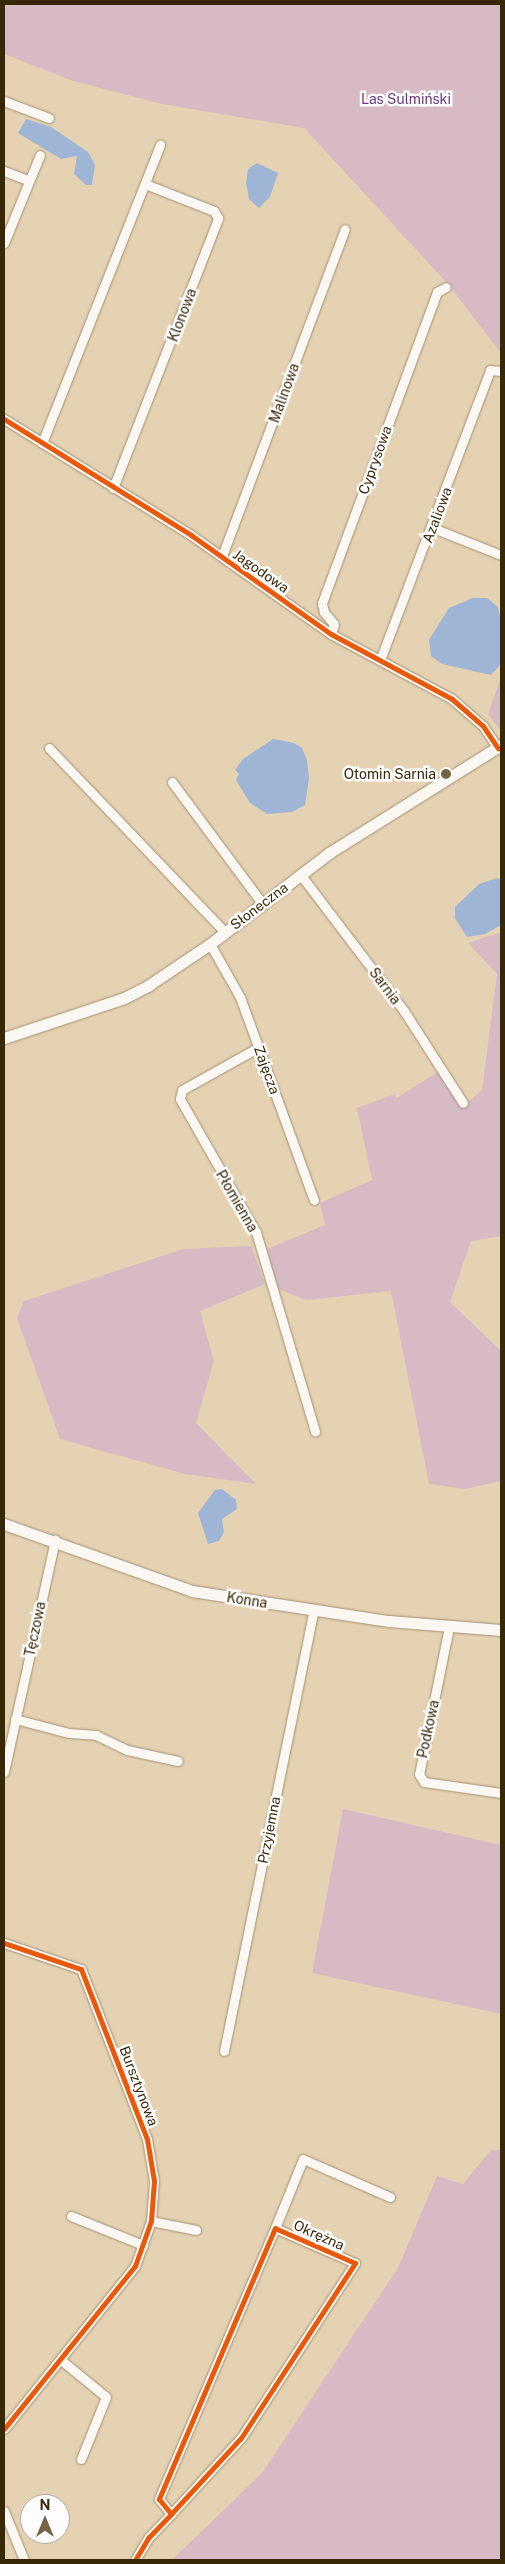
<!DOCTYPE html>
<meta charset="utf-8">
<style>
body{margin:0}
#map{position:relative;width:505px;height:2564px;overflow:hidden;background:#e5d2b3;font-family:"Public Sans",sans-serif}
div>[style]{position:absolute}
.green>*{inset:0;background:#d6bbc5}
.water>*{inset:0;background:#9fb5d6}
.roads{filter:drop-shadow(0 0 1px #a29274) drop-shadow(0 0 1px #a29274)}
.minor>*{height:9px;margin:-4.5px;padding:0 4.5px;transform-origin:4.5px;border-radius:4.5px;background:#fbf8f4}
.tertiary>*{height:11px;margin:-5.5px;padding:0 5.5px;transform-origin:5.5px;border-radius:5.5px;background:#fbf8f4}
.cycleway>*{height:5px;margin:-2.5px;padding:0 2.5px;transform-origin:2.5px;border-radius:2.5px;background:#e8590c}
.dots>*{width:14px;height:14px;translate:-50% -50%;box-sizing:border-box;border:2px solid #fdfdfd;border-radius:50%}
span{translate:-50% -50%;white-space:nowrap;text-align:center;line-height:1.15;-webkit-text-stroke:5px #fdfdfd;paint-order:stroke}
.park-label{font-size:14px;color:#6d367e}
.street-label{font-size:14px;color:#392808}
.poi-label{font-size:14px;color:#392808}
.right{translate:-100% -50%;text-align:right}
.frame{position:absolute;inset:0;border:5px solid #392808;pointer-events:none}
.north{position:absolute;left:20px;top:2494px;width:50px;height:50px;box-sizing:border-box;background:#fdfdfd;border:1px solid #afa89b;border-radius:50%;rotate:0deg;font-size:14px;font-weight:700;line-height:20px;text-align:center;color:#392808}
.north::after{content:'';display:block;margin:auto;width:18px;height:22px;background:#756444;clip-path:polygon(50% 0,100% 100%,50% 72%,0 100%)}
</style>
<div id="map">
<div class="green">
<i style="clip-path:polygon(4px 4px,501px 4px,501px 353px,447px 283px,304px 128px,162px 104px,73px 81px,4px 54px)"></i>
<i style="clip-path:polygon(501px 677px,501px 731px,488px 714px)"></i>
<i style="clip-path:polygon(501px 932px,501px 1236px,471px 1241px,450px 1302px,501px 1351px,501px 1481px,465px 1489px,429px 1484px,391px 1291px,306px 1300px,278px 1289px,267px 1249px,325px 1225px,320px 1203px,372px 1180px,357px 1108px,395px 1094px,397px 1098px,439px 1071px,467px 1103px,482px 1090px,497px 974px,468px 943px)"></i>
<i style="clip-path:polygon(251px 1246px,265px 1284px,200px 1311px,214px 1361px,196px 1423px,256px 1484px,185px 1474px,60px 1439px,17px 1318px,24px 1301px,183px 1249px)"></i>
<i style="clip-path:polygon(343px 1809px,501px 1845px,501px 2014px,312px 1973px)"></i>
<i style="clip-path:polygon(491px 2150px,501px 2150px,501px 2560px,172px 2560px,262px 2473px,398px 2268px,437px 2176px,463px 2184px)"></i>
</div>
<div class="water">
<i style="clip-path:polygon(26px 119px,51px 127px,88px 152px,95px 165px,92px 185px,86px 185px,74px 174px,77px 156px,61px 159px,18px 133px)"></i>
<i style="clip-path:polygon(257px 163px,278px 173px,270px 197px,259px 208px,249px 199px,246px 183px,248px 169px)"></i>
<i style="clip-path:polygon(473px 598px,487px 598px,498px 607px,501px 621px,501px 664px,491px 675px,442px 664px,431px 656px,429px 640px,449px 608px)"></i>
<i style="clip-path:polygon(273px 739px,294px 743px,302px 748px,307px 760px,309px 778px,305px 805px,292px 812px,267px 814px,250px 803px,236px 780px,239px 774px,235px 770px,243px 759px)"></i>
<i style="clip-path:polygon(497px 878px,501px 880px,501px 925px,485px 934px,467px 937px,455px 918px,455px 907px,479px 884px)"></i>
<i style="clip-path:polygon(222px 1489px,236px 1500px,237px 1509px,222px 1519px,224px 1532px,219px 1541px,208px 1544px,198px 1513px,215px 1490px)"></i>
</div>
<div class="roads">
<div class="minor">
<i style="left:4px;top:101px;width:48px;rotate:20.7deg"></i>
<i style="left:4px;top:171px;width:26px;rotate:21deg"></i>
<i style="left:4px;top:243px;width:95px;rotate:-67.8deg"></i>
<i style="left:4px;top:419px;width:220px;rotate:31.8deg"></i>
<i style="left:191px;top:535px;width:171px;rotate:35.3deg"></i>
<i style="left:331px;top:634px;width:137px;rotate:28.2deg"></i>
<i style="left:452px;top:699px;width:41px;rotate:41.1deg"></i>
<i style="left:483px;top:726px;width:27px;rotate:56deg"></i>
<i style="left:42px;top:443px;width:321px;rotate:-68.4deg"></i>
<i style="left:113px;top:488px;width:290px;rotate:-68.7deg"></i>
<i style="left:218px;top:218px;width:8px;rotate:-120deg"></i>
<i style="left:214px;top:211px;width:74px;rotate:-158.6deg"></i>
<i style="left:433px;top:528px;width:73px;rotate:21.7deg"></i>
<i style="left:222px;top:556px;width:349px;rotate:-69.4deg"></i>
<i style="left:331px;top:634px;width:10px;rotate:-73deg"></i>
<i style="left:334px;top:624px;width:16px;rotate:-130deg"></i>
<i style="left:324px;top:612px;width:9px;rotate:-103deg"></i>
<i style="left:322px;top:603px;width:332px;rotate:-69.7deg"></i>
<i style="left:437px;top:292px;width:10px;rotate:-29deg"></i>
<i style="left:380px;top:660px;width:310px;rotate:-69.2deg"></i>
<i style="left:490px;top:370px;width:11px;rotate:5deg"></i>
<i style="left:49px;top:748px;width:255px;rotate:46.3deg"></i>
<i style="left:172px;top:782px;width:151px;rotate:53.4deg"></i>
<i style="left:300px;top:874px;width:172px;rotate:52.8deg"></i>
<i style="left:404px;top:1011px;width:109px;rotate:57.3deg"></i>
<i style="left:210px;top:944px;width:61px;rotate:60.5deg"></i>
<i style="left:240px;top:997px;width:216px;rotate:70deg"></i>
<i style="left:259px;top:1047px;width:88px;rotate:150.8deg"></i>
<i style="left:182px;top:1090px;width:9px;rotate:103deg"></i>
<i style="left:180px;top:1099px;width:153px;rotate:60.3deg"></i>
<i style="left:256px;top:1232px;width:208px;rotate:73.5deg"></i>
<i style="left:449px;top:1627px;width:150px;rotate:101.5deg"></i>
<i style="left:419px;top:1774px;width:9px;rotate:58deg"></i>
<i style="left:424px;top:1782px;width:78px;rotate:8.1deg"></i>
<i style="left:15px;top:1719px;width:56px;rotate:14.5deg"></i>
<i style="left:69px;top:1733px;width:27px;rotate:4deg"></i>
<i style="left:96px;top:1735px;width:34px;rotate:26deg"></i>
<i style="left:127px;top:1750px;width:52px;rotate:12.2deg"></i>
<i style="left:4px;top:1772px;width:238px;rotate:-77.6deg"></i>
<i style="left:4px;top:1943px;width:81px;rotate:18.7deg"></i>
<i style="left:81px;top:1969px;width:182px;rotate:68.8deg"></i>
<i style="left:147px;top:2139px;width:43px;rotate:80.5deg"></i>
<i style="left:154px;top:2181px;width:40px;rotate:94.3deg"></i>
<i style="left:151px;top:2221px;width:48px;rotate:109.6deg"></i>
<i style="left:135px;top:2266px;width:209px;rotate:128.8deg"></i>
<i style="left:224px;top:2051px;width:450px;rotate:-78.5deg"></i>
<i style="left:71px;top:2216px;width:78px;rotate:21.9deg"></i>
<i style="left:151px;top:2221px;width:46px;rotate:11.3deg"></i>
<i style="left:275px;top:2228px;width:74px;rotate:-67.9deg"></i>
<i style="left:303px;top:2159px;width:95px;rotate:23.6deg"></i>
<i style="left:61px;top:2360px;width:58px;rotate:39.4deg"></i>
<i style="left:106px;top:2397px;width:67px;rotate:112deg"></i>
<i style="left:4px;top:2511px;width:53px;rotate:67.8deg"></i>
<i style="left:135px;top:2560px;width:27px;rotate:-59deg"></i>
<i style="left:149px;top:2537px;width:32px;rotate:-46deg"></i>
<i style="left:171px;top:2514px;width:103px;rotate:-47.4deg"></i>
<i style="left:241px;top:2438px;width:209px;rotate:-56.9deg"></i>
<i style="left:355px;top:2263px;width:87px;rotate:-156.4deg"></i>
<i style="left:275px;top:2228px;width:295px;rotate:113.2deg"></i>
<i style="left:159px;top:2499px;width:19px;rotate:51deg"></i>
</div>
<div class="tertiary">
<i style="left:4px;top:1038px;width:126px;rotate:-18.4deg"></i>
<i style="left:124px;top:998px;width:28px;rotate:-27deg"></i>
<i style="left:149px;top:985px;width:73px;rotate:-33.9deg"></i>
<i style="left:210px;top:944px;width:150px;rotate:-37.4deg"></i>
<i style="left:329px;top:853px;width:203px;rotate:-32.1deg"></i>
<i style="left:4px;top:1524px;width:200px;rotate:19.6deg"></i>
<i style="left:192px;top:1591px;width:199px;rotate:8.7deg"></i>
<i style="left:389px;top:1621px;width:112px;rotate:4.6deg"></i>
</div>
</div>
<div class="cycleway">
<i style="left:4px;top:419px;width:220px;rotate:31.8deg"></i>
<i style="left:191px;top:535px;width:171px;rotate:35.3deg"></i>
<i style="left:331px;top:634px;width:137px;rotate:28.2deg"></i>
<i style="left:452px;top:699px;width:41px;rotate:41.1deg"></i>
<i style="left:483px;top:726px;width:27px;rotate:56deg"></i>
<i style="left:4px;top:1943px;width:81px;rotate:18.7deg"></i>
<i style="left:81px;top:1969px;width:182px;rotate:68.8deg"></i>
<i style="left:147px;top:2139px;width:43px;rotate:80.5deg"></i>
<i style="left:154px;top:2181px;width:40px;rotate:94.3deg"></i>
<i style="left:151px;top:2221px;width:48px;rotate:109.6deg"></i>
<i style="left:135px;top:2266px;width:209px;rotate:128.8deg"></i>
<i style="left:135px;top:2560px;width:27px;rotate:-59deg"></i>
<i style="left:149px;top:2537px;width:32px;rotate:-46deg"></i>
<i style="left:171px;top:2514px;width:103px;rotate:-47.4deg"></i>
<i style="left:241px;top:2438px;width:209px;rotate:-56.9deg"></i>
<i style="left:355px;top:2263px;width:87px;rotate:-156.4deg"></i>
<i style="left:275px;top:2228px;width:295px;rotate:113.2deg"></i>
<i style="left:159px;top:2499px;width:19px;rotate:51deg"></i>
</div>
<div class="dots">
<i style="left:446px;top:774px;background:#756444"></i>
</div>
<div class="park-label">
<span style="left:406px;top:99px">Las Sulmiński</span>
</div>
<div class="street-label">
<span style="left:182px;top:315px;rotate:-69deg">Klonowa</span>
<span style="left:284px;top:393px;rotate:-70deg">Malinowa</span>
<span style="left:375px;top:460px;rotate:-70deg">Cyprysowa</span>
<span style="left:437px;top:515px;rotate:-69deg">Azaliowa</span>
<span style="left:261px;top:571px;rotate:35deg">Jagodowa</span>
<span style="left:259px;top:906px;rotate:-37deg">Słoneczna</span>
<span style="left:385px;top:986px;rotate:53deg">Sarnia</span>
<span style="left:267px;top:1070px;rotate:70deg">Zajęcza</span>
<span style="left:237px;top:1201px;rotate:60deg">Płomienna</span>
<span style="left:247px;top:1600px;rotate:9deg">Konna</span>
<span style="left:35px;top:1629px;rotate:-78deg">Tęczowa</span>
<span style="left:428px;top:1729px;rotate:-78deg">Podkowa</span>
<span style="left:269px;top:1830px;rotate:-79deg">Przyjemna</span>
<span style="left:139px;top:2086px;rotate:69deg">Bursztynowa</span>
<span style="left:319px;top:2235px;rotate:24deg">Okrężna</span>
</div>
<div class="poi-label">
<span class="right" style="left:436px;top:774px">Otomin Sarnia</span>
</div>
<div class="frame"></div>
<div class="north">N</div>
</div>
